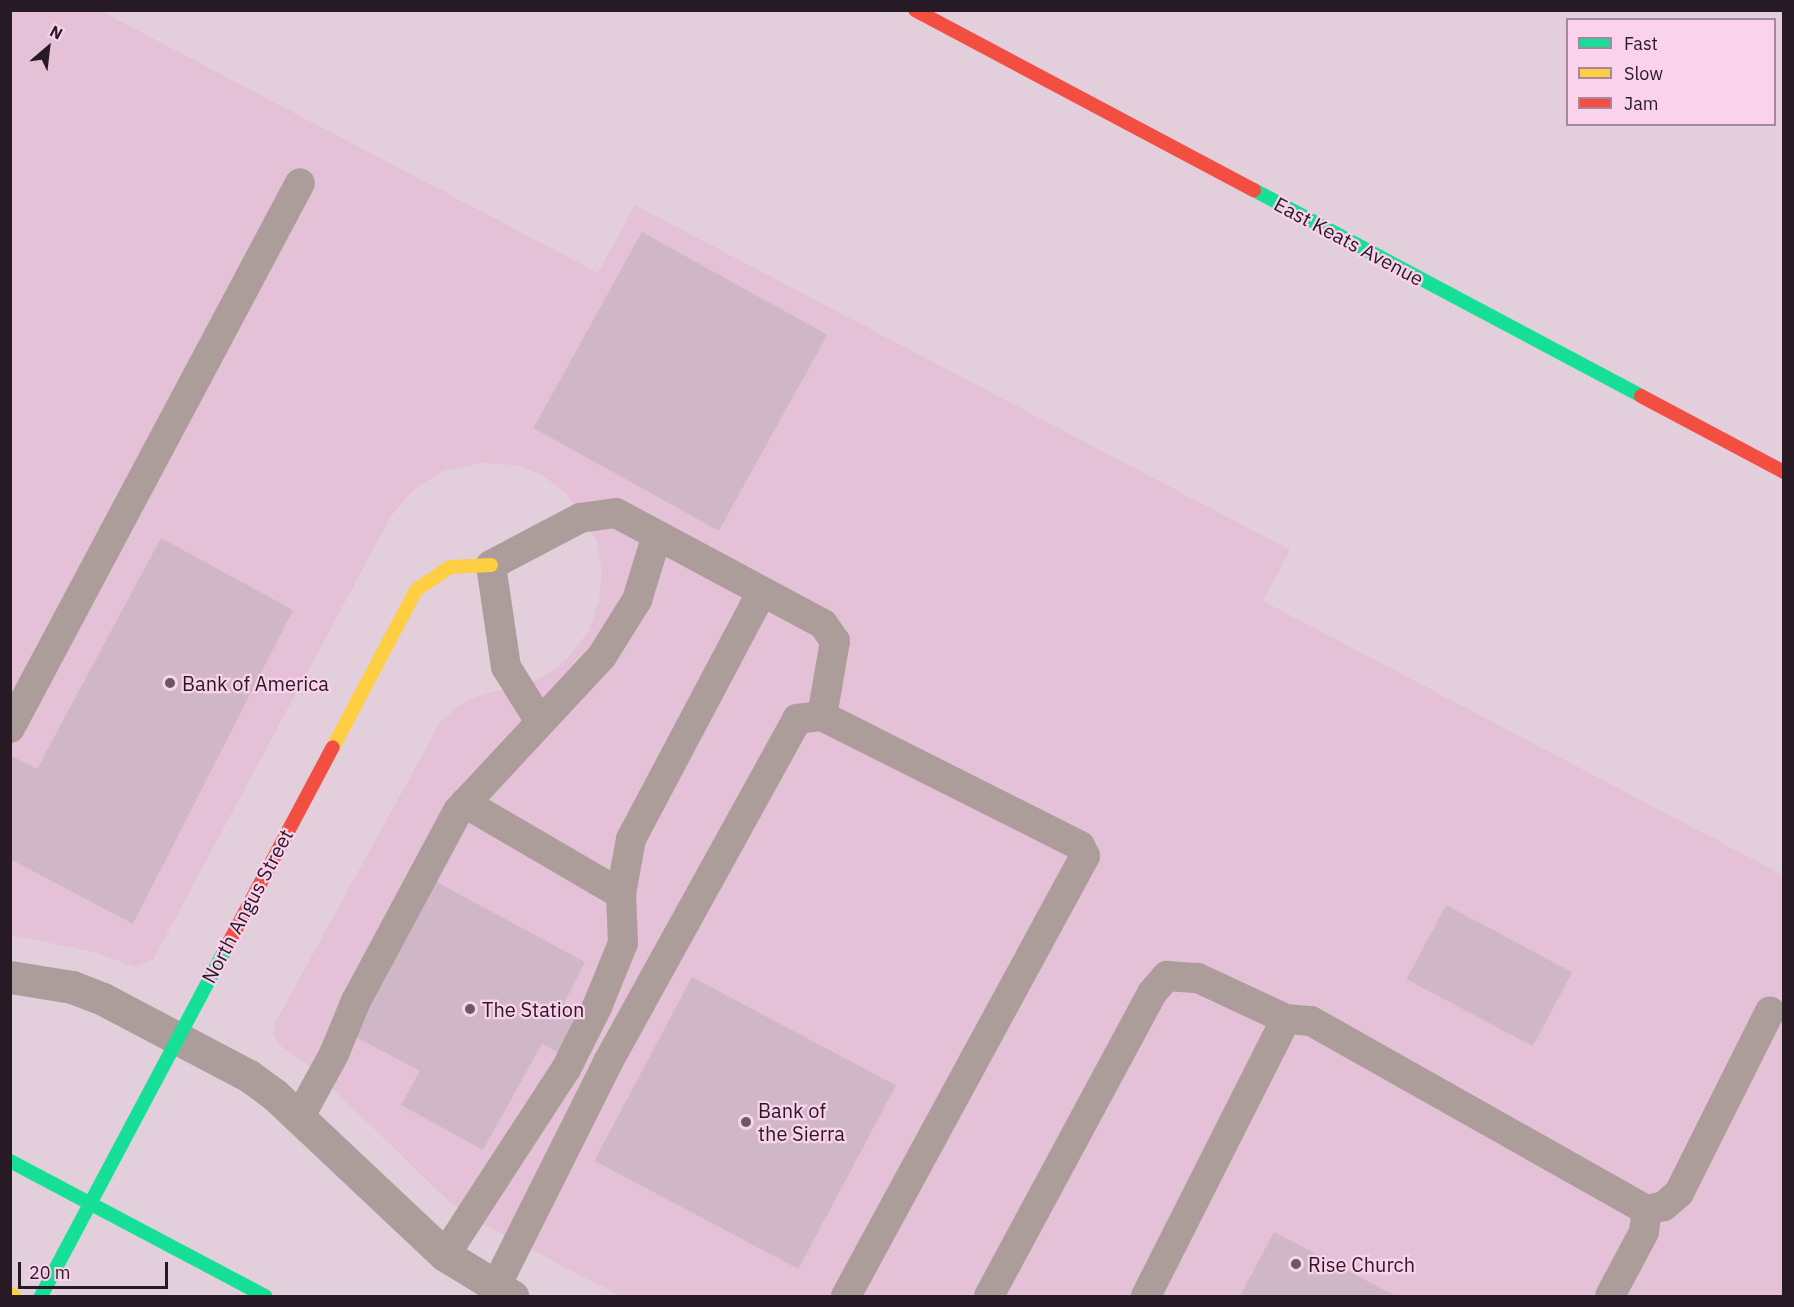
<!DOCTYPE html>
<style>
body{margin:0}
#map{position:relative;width:1794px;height:1307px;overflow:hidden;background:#e3cedb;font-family:"IBM Plex Sans",sans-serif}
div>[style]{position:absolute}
.built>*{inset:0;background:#e4c1d7}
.building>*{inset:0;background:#d0b7c8;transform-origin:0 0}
.lane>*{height:30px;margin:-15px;padding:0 15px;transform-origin:15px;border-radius:15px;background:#ac9d9a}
.street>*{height:33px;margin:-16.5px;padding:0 16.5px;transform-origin:16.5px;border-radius:16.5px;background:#ac9d9a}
.fast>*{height:14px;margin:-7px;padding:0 7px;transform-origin:7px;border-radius:7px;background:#16e098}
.slow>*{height:14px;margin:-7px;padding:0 7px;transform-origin:7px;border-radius:7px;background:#ffcf43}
.jam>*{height:14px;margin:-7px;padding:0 7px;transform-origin:7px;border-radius:7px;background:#f24e42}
.dots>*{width:16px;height:16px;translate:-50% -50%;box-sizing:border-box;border:3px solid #fad2ec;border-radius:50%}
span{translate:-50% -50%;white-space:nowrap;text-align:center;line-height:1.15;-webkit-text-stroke:4.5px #fad2ec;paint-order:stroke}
.street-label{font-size:20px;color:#281a24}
.poi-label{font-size:20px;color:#281a24}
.left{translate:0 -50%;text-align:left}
.frame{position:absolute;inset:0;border:12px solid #281a24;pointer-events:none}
.legend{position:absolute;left:1566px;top:18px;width:210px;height:108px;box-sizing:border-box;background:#fad2ec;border:2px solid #a6889c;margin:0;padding:8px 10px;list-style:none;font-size:18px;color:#281a24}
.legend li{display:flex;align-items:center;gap:12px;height:30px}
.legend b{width:30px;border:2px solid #a6889c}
.north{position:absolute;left:18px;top:18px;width:60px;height:60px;-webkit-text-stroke:4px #fad2ec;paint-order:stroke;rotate:28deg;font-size:16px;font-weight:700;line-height:24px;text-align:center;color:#281a24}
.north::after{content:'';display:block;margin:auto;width:21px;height:27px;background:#281a24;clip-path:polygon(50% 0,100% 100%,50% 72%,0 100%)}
.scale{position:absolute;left:18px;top:1262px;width:150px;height:27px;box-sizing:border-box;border:3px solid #281a24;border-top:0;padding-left:8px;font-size:18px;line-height:21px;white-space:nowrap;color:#281a24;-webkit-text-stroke:4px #fad2ec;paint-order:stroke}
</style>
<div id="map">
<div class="built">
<i style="clip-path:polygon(10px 11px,101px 11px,598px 273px,635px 205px,1290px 550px,1263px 601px,1783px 875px,1783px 1296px,620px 1296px,471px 1218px,445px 1198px,313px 1069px,278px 1044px,273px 1034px,275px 1023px,441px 721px,461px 704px,484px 694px,533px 682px,552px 671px,569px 657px,588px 632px,599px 602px,602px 571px,596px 539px,566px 493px,542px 475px,516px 465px,480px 463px,444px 471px,413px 490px,391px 516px,153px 960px,134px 967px,94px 952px,11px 935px)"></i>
</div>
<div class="building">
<i style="left:642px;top:232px;width:212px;height:224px;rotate:29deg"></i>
<i style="clip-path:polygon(161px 538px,293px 610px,133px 924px,10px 859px,10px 755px,37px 769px)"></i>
<i style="clip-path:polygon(433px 880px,585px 962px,564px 1003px,589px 1015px,567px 1057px,542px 1044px,483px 1150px,401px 1105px,420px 1071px,350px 1034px)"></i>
<i style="left:1446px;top:905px;width:143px;height:84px;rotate:28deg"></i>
<i style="left:692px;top:977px;width:231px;height:208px;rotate:28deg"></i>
<i style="clip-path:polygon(1274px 1232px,1396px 1296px,1240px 1296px)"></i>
</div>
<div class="lane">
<i style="left:539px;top:720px;width:62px;rotate:-121.9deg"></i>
<i style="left:506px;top:667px;width:103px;rotate:-98.4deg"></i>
<i style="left:491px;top:565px;width:101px;rotate:-27.8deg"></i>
<i style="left:580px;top:518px;width:36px;rotate:-8deg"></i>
<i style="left:616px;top:513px;width:235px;rotate:28.2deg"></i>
<i style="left:823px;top:624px;width:21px;rotate:55deg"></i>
<i style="left:835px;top:641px;width:76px;rotate:99.8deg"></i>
<i style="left:10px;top:728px;width:617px;rotate:-61.98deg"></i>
<i style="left:465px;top:803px;width:181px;rotate:30.3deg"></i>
<i style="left:299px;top:1118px;width:73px;rotate:-61.3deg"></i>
<i style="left:334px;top:1054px;width:57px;rotate:-67.5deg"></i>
<i style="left:356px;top:1001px;width:216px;rotate:-61.8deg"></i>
<i style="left:458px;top:811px;width:212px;rotate:-47.1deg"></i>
<i style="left:602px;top:656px;width:66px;rotate:-58deg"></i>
<i style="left:637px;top:600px;width:68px;rotate:-72.9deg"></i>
<i style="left:1647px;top:1210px;width:17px;rotate:-13deg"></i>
<i style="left:1664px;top:1206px;width:20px;rotate:-41deg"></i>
<i style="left:1679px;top:1193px;width:203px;rotate:-63.4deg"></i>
<i style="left:445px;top:1255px;width:222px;rotate:-57deg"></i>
<i style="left:566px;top:1069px;width:69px;rotate:-63.4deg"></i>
<i style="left:597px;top:1007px;width:69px;rotate:-67.9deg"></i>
<i style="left:623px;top:943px;width:49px;rotate:-92.3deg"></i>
<i style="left:621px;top:894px;width:56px;rotate:-79.7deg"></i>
<i style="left:631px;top:839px;width:280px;rotate:-62.1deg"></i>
<i style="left:495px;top:1288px;width:253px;rotate:-63.4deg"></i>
<i style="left:608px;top:1062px;width:392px;rotate:-61.1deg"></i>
<i style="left:797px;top:719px;width:25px;rotate:-7deg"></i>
<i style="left:822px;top:716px;width:289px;rotate:26.7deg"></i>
<i style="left:1080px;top:846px;width:11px;rotate:63deg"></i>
<i style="left:1085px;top:856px;width:501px;rotate:118.51deg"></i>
<i style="left:989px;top:1296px;width:344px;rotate:-61.7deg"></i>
<i style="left:1152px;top:993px;width:23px;rotate:-49deg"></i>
<i style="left:1167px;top:976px;width:31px;rotate:4deg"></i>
<i style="left:1198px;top:978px;width:97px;rotate:25deg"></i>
<i style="left:1146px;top:1296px;width:310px;rotate:-63.2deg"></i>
<i style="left:1286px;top:1019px;width:25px;rotate:5deg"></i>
<i style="left:1311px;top:1021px;width:386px;rotate:29.4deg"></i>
<i style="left:1647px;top:1210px;width:22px;rotate:98deg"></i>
<i style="left:1644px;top:1232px;width:72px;rotate:118deg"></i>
</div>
<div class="street">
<i style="left:10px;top:977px;width:63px;rotate:9.2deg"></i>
<i style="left:72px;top:987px;width:33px;rotate:21deg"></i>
<i style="left:103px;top:999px;width:165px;rotate:27.8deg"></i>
<i style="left:249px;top:1076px;width:32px;rotate:36deg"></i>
<i style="left:275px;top:1095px;width:233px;rotate:43.3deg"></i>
<i style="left:445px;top:1255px;width:79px;rotate:31.5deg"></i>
</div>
<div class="fast">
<i style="left:1254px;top:190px;width:438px;rotate:28deg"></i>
<i style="left:10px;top:1161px;width:289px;rotate:27.9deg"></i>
<i style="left:41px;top:1296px;width:396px;rotate:-62deg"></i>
</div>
<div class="slow">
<i style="left:333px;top:747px;width:178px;rotate:-62.1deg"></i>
<i style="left:416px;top:590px;width:41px;rotate:-34.1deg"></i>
<i style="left:450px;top:567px;width:41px;rotate:-2.8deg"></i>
<i style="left:10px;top:1294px;width:5px;rotate:22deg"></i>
</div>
<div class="jam">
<i style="left:915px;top:10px;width:384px;rotate:28deg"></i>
<i style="left:1641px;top:396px;width:162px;rotate:28deg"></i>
<i style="left:227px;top:946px;width:225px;rotate:-62deg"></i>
</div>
<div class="dots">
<i style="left:170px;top:683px;background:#695964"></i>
<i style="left:470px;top:1009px;background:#695964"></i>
<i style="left:746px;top:1122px;background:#695964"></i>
<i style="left:1296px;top:1264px;background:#695964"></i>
</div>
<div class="street-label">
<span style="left:1349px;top:241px;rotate:28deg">East Keats Avenue</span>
<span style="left:247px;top:906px;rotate:-62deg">North Angus Street</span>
</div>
<div class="poi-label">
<span class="left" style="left:182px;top:683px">Bank of America</span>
<span class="left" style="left:482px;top:1009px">The Station</span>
<span class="left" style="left:758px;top:1122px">Bank of<br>the Sierra</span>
<span class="left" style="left:1308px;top:1264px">Rise Church</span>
</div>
<div class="frame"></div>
<ul class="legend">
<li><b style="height:8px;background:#16e098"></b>Fast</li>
<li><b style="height:8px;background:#ffcf43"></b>Slow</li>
<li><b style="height:8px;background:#f24e42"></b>Jam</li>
</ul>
<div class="north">N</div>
<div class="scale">20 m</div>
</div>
